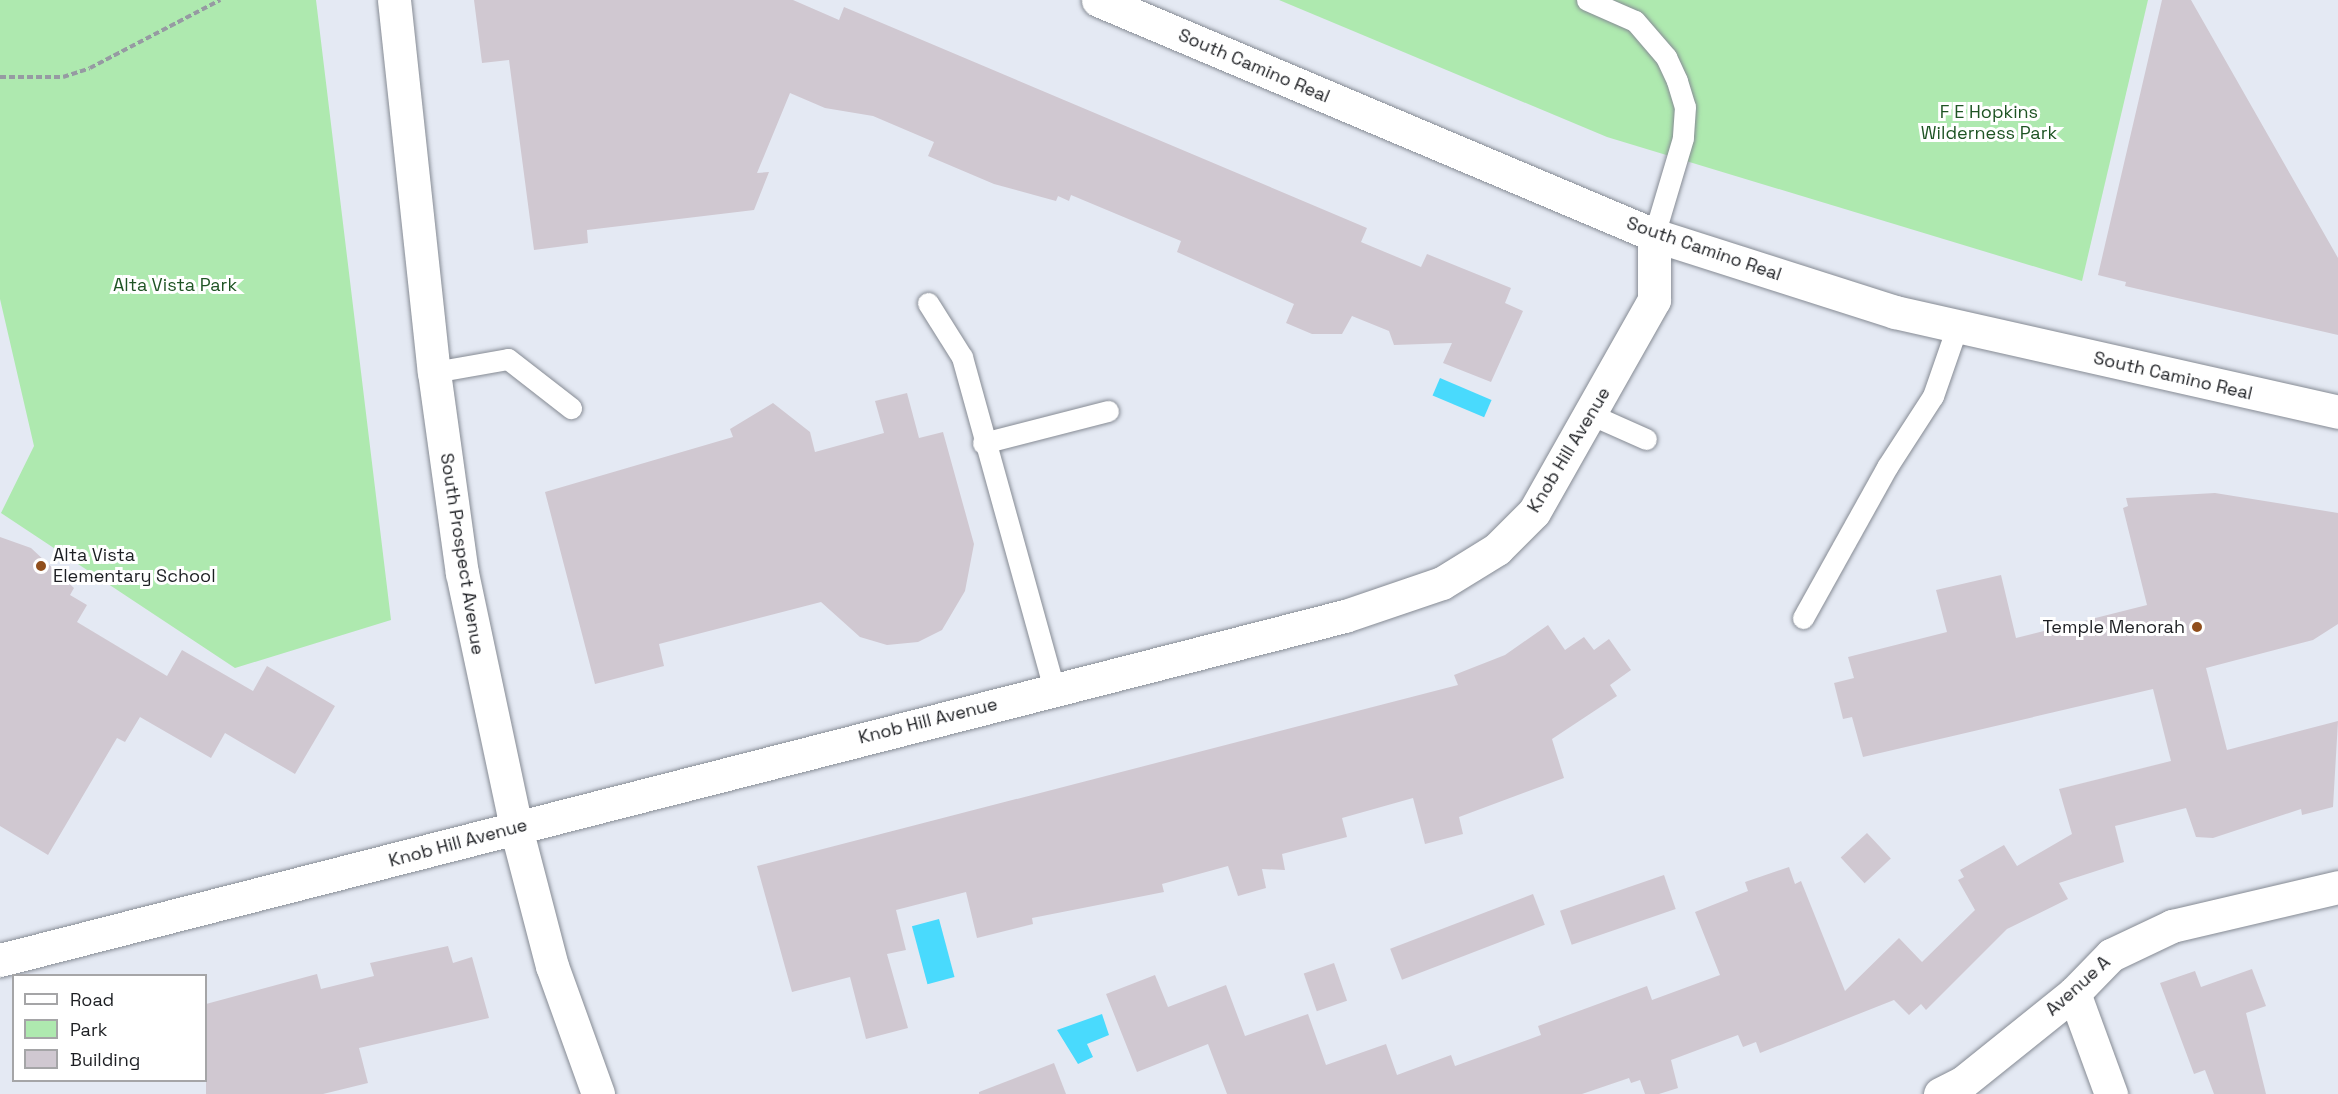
<!DOCTYPE html>
<style>
body{margin:0}
#map{position:relative;width:2338px;height:1094px;overflow:hidden;background:#e4e9f3;font-family:"Space Grotesk",sans-serif}
div>[style]{position:absolute}
.green>*{inset:0;background:#aee9af}
.water>*{inset:0;background:#49dafd;transform-origin:0 0}
.building>*{inset:0;background:#d0c8d1;transform-origin:0 0}
.path>*{height:4px;margin-top:-2px;transform-origin:0;background:repeating-linear-gradient(90deg,#969aa2 0 6px,transparent 0 9px)}
.roads{filter:drop-shadow(0 0 2px #868b94) drop-shadow(0 0 2px #868b94)}
.service>*{height:21px;margin:-10.5px;padding:0 10.5px;transform-origin:10.5px;border-radius:10.5px;background:#fff}
.minor>*{height:33px;margin:-16.5px;padding:0 16.5px;transform-origin:16.5px;border-radius:16.5px;background:#fff}
.tertiary>*{height:33px;margin:-16.5px;padding:0 16.5px;transform-origin:16.5px;border-radius:16.5px;background:#fff}
.secondary>*{height:33px;margin:-16.5px;padding:0 16.5px;transform-origin:16.5px;border-radius:16.5px;background:#fff}
.primary>*{height:33px;margin:-16.5px;padding:0 16.5px;transform-origin:16.5px;border-radius:16.5px;background:#fff}
.dots>*{width:16px;height:16px;translate:-50% -50%;box-sizing:border-box;border:3px solid #fff;border-radius:50%}
span{translate:-50% -50%;white-space:nowrap;text-align:center;line-height:1.15;-webkit-text-stroke:6px #fff;paint-order:stroke}
.street-label{font-size:18px;color:#1d1f23}
.park-label{font-size:18px;color:#1f5424}
.poi-label{font-size:18px;color:#1d1f23}
.left{translate:0 -50%;text-align:left}
.right{translate:-100% -50%;text-align:right}
.legend{position:absolute;left:12px;top:974px;width:195px;height:108px;box-sizing:border-box;background:#fff;border:2px solid #a5a5a7;margin:0;padding:8px 10px;list-style:none;font-size:18px;color:#1d1f23}
.legend li{display:flex;align-items:center;gap:12px;height:30px}
.legend b{width:30px;border:2px solid #a5a5a7}
</style>
<div id="map">
<div class="green">
<i style="clip-path:polygon(0 0,316px 0,391px 620px,235px 668px,1px 513px,34px 446px,0 299px)"></i>
<i style="clip-path:polygon(1279px 0,2148px 0,2082px 281px,1607px 137px)"></i>
</div>
<div class="water">
<i style="left:1440px;top:378px;width:56px;height:19px;rotate:23deg"></i>
<i style="left:939px;top:919px;width:60px;height:28px;rotate:75deg"></i>
<i style="clip-path:polygon(1102px 1014px,1109px 1035px,1087px 1044px,1093px 1057px,1078px 1064px,1057px 1030px)"></i>
</div>
<div class="building">
<i style="clip-path:polygon(474px 0,793px 0,839px 20px,844px 7px,1367px 228px,1361px 242px,1421px 267px,1427px 254px,1511px 288px,1505px 303px,1523px 311px,1491px 382px,1443px 363px,1452px 343px,1394px 345px,1389px 331px,1352px 316px,1342px 334px,1312px 334px,1286px 323px,1294px 304px,1177px 252px,1181px 241px,1071px 195px,1069px 201px,1058px 196px,1056px 201px,994px 184px,928px 156px,934px 142px,873px 116px,825px 108px,790px 93px,757px 173px,769px 172px,754px 210px,587px 230px,588px 243px,534px 250px,509px 60px,482px 63px)"></i>
<i style="clip-path:polygon(2162px 0,2191px 0,2338px 258px,2338px 335px,2125px 286px,2126px 282px,2098px 275px)"></i>
<i style="clip-path:polygon(907px 393px,919px 438px,943px 432px,974px 544px,965px 591px,942px 630px,918px 642px,887px 645px,860px 637px,821px 602px,659px 644px,664px 666px,595px 684px,545px 492px,733px 437px,730px 429px,773px 403px,810px 432px,815px 452px,884px 433px,875px 401px)"></i>
<i style="clip-path:polygon(2215px 493px,2338px 513px,2338px 624px,2313px 640px,2206px 668px,2227px 750px,2338px 721px,2333px 807px,2302px 815px,2301px 809px,2213px 838px,2196px 837px,2186px 808px,2115px 826px,2124px 862px,2059px 883px,2068px 899px,2007px 929px,1926px 1010px,1921px 1004px,1909px 1015px,1894px 1000px,1760px 1053px,1756px 1042px,1743px 1047px,1738px 1035px,1671px 1060px,1678px 1088px,1659px 1094px,1645px 1094px,1640px 1080px,1631px 1083px,1629px 1078px,1582px 1094px,1227px 1094px,1208px 1044px,1137px 1072px,1106px 994px,1155px 975px,1168px 1007px,1226px 985px,1245px 1036px,1308px 1014px,1326px 1065px,1386px 1044px,1397px 1075px,1451px 1055px,1455px 1066px,1541px 1035px,1538px 1026px,1647px 986px,1652px 1000px,1720px 975px,1695px 912px,1748px 891px,1745px 882px,1789px 867px,1795px 884px,1801px 881px,1845px 991px,1899px 938px,1922px 962px,1975px 910px,1958px 880px,1964px 877px,1960px 870px,2004px 845px,2017px 866px,2072px 834px,2059px 789px,2171px 761px,2153px 689px,1863px 757px,1852px 717px,1843px 719px,1834px 683px,1854px 678px,1848px 657px,1947px 632px,1936px 590px,2001px 575px,2016px 638px,2147px 605px,2123px 508px,2128px 506px,2126px 498px)"></i>
<i style="clip-path:polygon(0 537px,31px 548px,74px 588px,70px 595px,87px 605px,77px 622px,167px 676px,182px 650px,253px 691px,267px 666px,335px 706px,295px 774px,225px 733px,211px 758px,140px 717px,125px 742px,117px 738px,48px 855px,0 826px)"></i>
<i style="clip-path:polygon(1548px 625px,1565px 650px,1584px 637px,1594px 650px,1609px 639px,1631px 670px,1610px 685px,1617px 696px,1552px 739px,1564px 778px,1459px 817px,1463px 834px,1425px 844px,1413px 798px,1342px 818px,1347px 837px,1282px 854px,1285px 870px,1262px 869px,1266px 888px,1238px 896px,1228px 866px,1162px 884px,1164px 892px,1032px 918px,1033px 924px,977px 938px,966px 892px,896px 910px,906px 950px,887px 954px,908px 1028px,866px 1039px,850px 977px,792px 992px,757px 866px,1458px 685px,1454px 675px,1505px 655px)"></i>
<i style="left:1867px;top:833px;width:35px;height:36px;rotate:47deg"></i>
<i style="left:1664px;top:875px;width:36px;height:110px;rotate:71deg"></i>
<i style="left:1533px;top:894px;width:33px;height:153px;rotate:69deg"></i>
<i style="clip-path:polygon(448px 946px,453px 963px,472px 957px,489px 1018px,359px 1048px,368px 1083px,323px 1094px,206px 1094px,206px 1004px,317px 974px,321px 989px,374px 976px,370px 963px)"></i>
<i style="left:1334px;top:963px;width:40px;height:32px;rotate:71deg"></i>
<i style="clip-path:polygon(2252px 969px,2266px 1006px,2246px 1013px,2266px 1094px,2214px 1094px,2205px 1070px,2194px 1074px,2160px 983px,2195px 971px,2201px 987px)"></i>
<i style="clip-path:polygon(1054px 1063px,1066px 1094px,979px 1094px,979px 1092px)"></i>
</div>
<div class="path">
<i style="left:0;top:77px;width:63px"></i>
<i style="left:63px;top:77px;width:28px;rotate:-18deg"></i>
<i style="left:90px;top:68px;width:147px;rotate:-27.6deg"></i>
</div>
<div class="roads">
<div class="service">
<i style="left:1587px;top:0;width:52px;rotate:23.6deg"></i>
<i style="left:1635px;top:21px;width:48px;rotate:49.3deg"></i>
<i style="left:1666px;top:57px;width:26px;rotate:65deg"></i>
<i style="left:1677px;top:81px;width:27px;rotate:73deg"></i>
<i style="left:1685px;top:107px;width:31px;rotate:94deg"></i>
<i style="left:1683px;top:138px;width:101px;rotate:106.6deg"></i>
<i style="left:928px;top:303px;width:64px;rotate:57.8deg"></i>
<i style="left:962px;top:357px;width:345px;rotate:74.5deg"></i>
<i style="left:434px;top:372px;width:75px;rotate:-10deg"></i>
<i style="left:508px;top:359px;width:80px;rotate:37.9deg"></i>
<i style="left:1592px;top:415px;width:59px;rotate:24deg"></i>
<i style="left:983px;top:443px;width:129px;rotate:-14.4deg"></i>
<i style="left:1803px;top:618px;width:173px;rotate:-60.9deg"></i>
<i style="left:1887px;top:467px;width:85px;rotate:-57.1deg"></i>
<i style="left:1933px;top:396px;width:73px;rotate:-70.8deg"></i>
</div>
<div class="minor">
<i style="left:2074px;top:993px;width:108px;rotate:69.9deg"></i>
<i style="left:1940px;top:1094px;width:25px;rotate:-27deg"></i>
<i style="left:1962px;top:1083px;width:144px;rotate:-38.8deg"></i>
<i style="left:2074px;top:993px;width:53px;rotate:-45.8deg"></i>
<i style="left:2111px;top:955px;width:68px;rotate:-25.4deg"></i>
<i style="left:2172px;top:926px;width:171px;rotate:-13.2deg"></i>
</div>
<div class="tertiary">
<i style="left:0;top:960px;width:1388px;rotate:-14.35deg"></i>
<i style="left:1345px;top:616px;width:102px;rotate:-18.8deg"></i>
<i style="left:1442px;top:583px;width:65px;rotate:-31.7deg"></i>
<i style="left:1497px;top:549px;width:52px;rotate:-45deg"></i>
<i style="left:1534px;top:512px;width:244px;rotate:-60.5deg"></i>
<i style="left:1654px;top:300px;width:65px;rotate:-90deg"></i>
</div>
<div class="secondary">
<i style="left:394px;top:0;width:374px;rotate:83.9deg"></i>
<i style="left:434px;top:372px;width:203px;rotate:82.1deg"></i>
<i style="left:462px;top:573px;width:261px;rotate:78deg"></i>
<i style="left:516px;top:828px;width:143px;rotate:75.4deg"></i>
<i style="left:552px;top:966px;width:136px;rotate:70.2deg"></i>
</div>
<div class="primary">
<i style="left:1098px;top:0;width:604px;rotate:22.91deg"></i>
<i style="left:1654px;top:235px;width:253px;rotate:17.7deg"></i>
<i style="left:1895px;top:312px;width:454px;rotate:12.7deg"></i>
</div>
</div>
<div class="dots">
<i style="left:41px;top:566px;background:#904e1c"></i>
<i style="left:2197px;top:627px;background:#904e1c"></i>
</div>
<div class="street-label">
<span style="left:1254px;top:66px;rotate:23deg">South Camino Real</span>
<span style="left:1704px;top:249px;rotate:19deg">South Camino Real</span>
<span style="left:2173px;top:376px;rotate:13deg">South Camino Real</span>
<span style="left:1569px;top:450px;rotate:-59deg">Knob Hill Avenue</span>
<span style="left:462px;top:554px;rotate:81deg">South Prospect Avenue</span>
<span style="left:928px;top:721px;rotate:-14deg">Knob Hill Avenue</span>
<span style="left:458px;top:843px;rotate:-15deg">Knob Hill Avenue</span>
<span style="left:2078px;top:986px;rotate:-42deg">Avenue A</span>
</div>
<div class="park-label">
<span style="left:1989px;top:123px">F E Hopkins<br>Wilderness Park</span>
<span style="left:175px;top:285px">Alta Vista Park</span>
</div>
<div class="poi-label">
<span class="left" style="left:53px;top:566px">Alta Vista<br>Elementary School</span>
<span class="right" style="left:2185px;top:627px">Temple Menorah</span>
</div>
<ul class="legend">
<li><b style="height:8px;background:#fff"></b>Road</li>
<li><b style="height:16px;background:#aee9af"></b>Park</li>
<li><b style="height:16px;background:#d0c8d1"></b>Building</li>
</ul>
</div>
